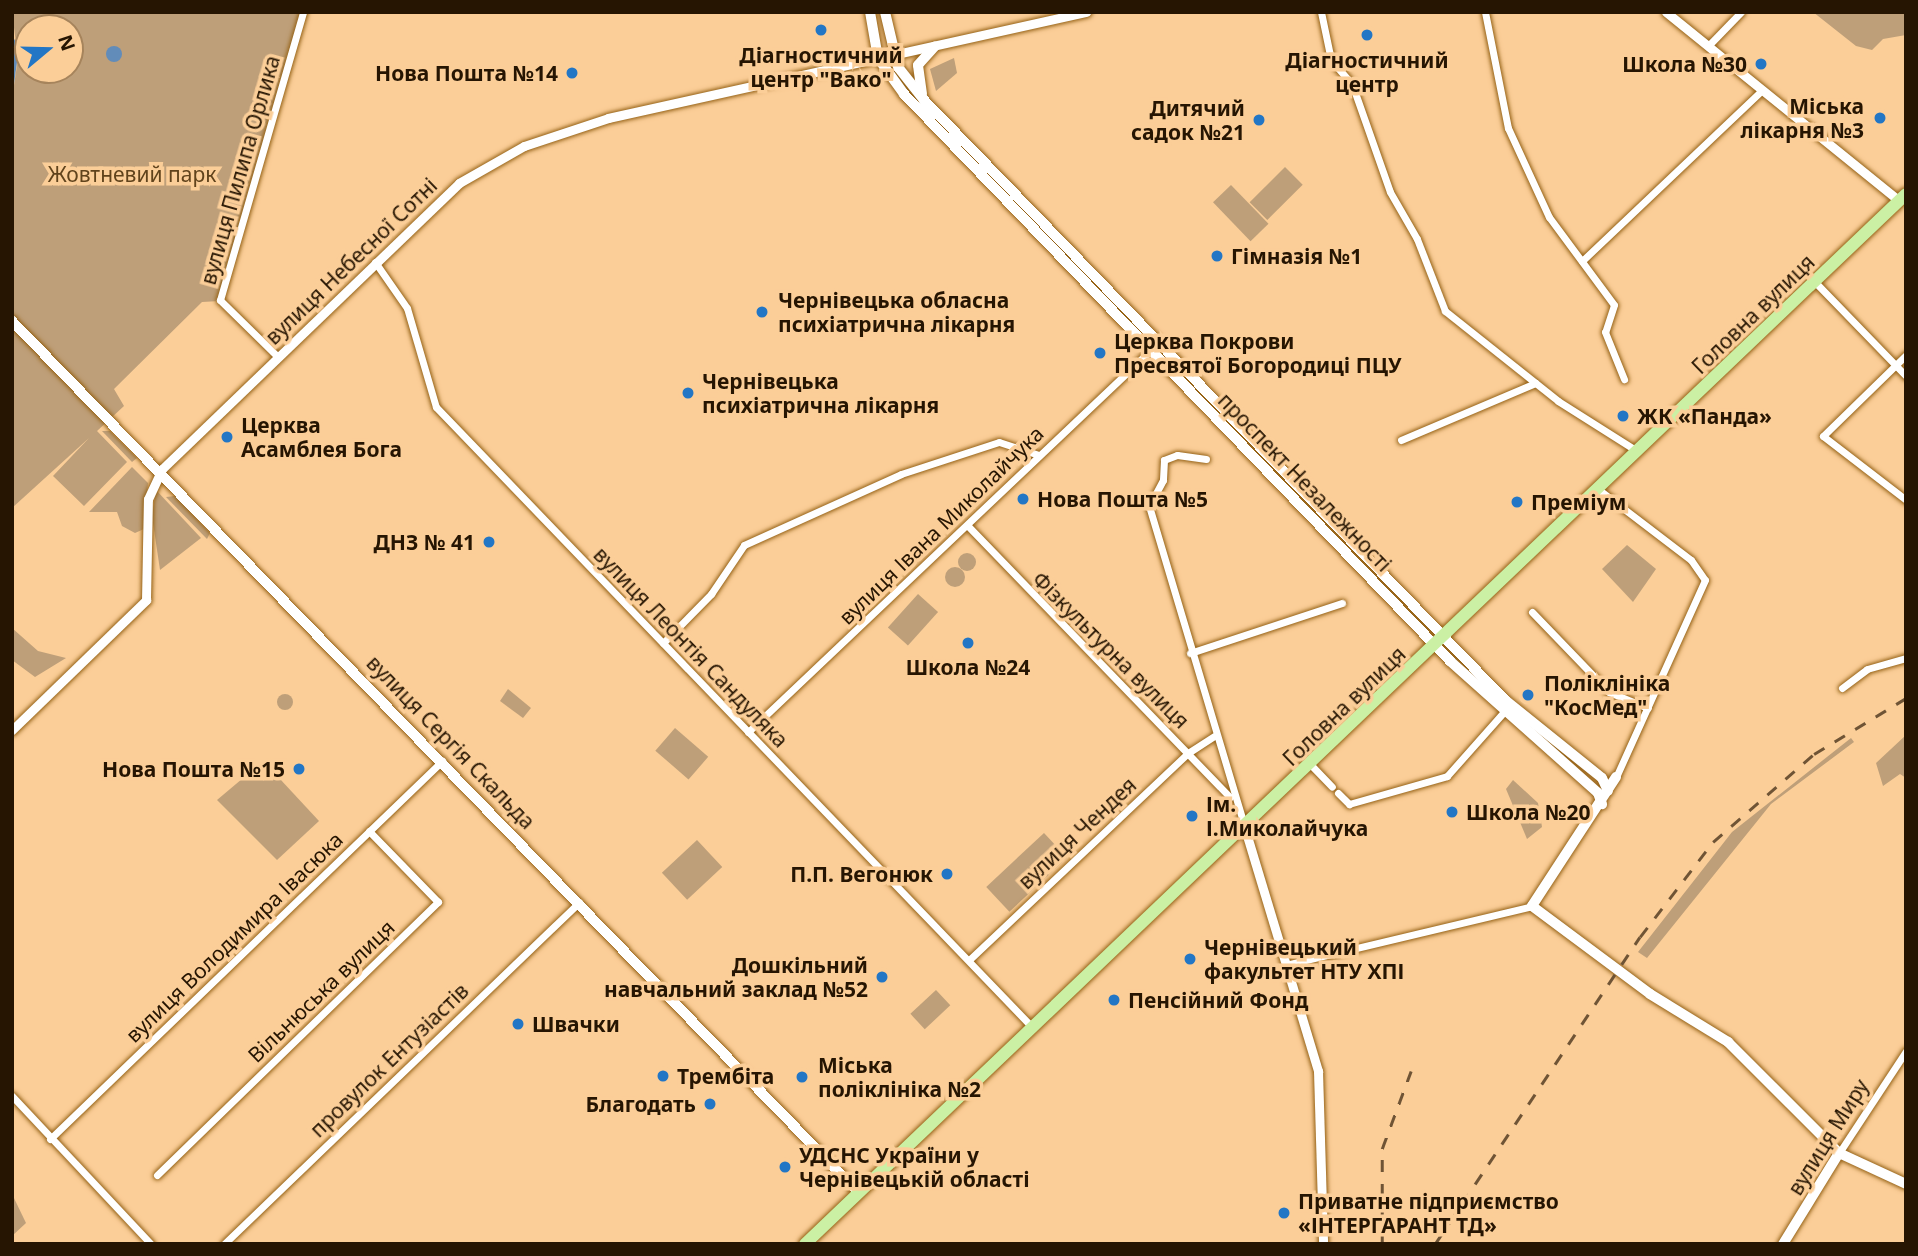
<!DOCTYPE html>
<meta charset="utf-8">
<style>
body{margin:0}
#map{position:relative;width:1918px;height:1256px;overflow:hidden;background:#fbce98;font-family:"Noto Sans",sans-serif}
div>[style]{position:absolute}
.green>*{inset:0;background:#be9f79;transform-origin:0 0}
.round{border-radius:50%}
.water>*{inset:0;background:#628cb9}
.roads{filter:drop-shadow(0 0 2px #956216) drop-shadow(0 0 2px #956216)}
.minor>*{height:7px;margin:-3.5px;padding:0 3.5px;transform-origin:3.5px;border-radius:3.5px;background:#fff}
.tertiary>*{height:9px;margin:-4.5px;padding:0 4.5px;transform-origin:4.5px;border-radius:4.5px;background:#fff}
.secondary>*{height:10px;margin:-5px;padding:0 5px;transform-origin:5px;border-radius:5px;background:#fff}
.primary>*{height:12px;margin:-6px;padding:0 6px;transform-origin:6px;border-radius:6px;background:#cbf0a4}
.rail>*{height:2.5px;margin-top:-1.25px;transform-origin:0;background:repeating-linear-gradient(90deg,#6f5435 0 12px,transparent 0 24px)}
.dots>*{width:19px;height:19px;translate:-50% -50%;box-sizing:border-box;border:4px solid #fbce98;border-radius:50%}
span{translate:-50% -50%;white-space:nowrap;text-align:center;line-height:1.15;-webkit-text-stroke:7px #fbce98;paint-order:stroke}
.poi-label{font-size:21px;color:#261502;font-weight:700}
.right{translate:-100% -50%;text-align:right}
.left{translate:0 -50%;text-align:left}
.street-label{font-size:21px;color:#261502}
.park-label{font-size:21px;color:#60431c}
.frame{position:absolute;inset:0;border:14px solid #261502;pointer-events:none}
.north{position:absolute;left:14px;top:14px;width:70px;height:70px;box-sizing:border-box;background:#fbce98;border:2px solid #a6845c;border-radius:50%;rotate:71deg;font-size:19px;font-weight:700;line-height:28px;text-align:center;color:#261502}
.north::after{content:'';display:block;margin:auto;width:24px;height:32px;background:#2276c5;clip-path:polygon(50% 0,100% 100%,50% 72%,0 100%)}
</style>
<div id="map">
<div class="green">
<i style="clip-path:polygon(evenodd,12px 12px,305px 12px,220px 301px,202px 302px,114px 389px,124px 406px,97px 431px,127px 462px,84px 506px,53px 476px,89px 438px,12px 508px,12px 98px,18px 59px,12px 12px,28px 28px,70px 28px,70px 70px,28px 70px,28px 28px)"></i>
<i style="clip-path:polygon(1813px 12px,1906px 12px,1906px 35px,1883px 39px,1872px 50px,1856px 46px)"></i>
<i style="clip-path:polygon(954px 58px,957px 73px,936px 91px,930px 69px)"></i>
<i style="left:1285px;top:167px;width:25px;height:50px;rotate:45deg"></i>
<i style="left:1231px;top:185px;width:54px;height:25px;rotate:46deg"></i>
<i style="clip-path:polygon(102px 431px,110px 431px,137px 458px,132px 462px)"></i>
<i style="clip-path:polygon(132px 467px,148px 483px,144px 529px,135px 533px,122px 526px,117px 512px,89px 512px)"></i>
<i style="clip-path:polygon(156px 490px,201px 538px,160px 570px,152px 516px)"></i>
<i style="clip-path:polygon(175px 496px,210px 533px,207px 539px,166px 497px)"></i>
<i style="clip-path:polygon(1627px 545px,1656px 569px,1633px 602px,1602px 569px)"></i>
<i class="round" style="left:958px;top:553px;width:18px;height:18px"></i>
<i class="round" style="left:945px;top:567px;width:20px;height:20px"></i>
<i style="left:918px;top:594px;width:27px;height:45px;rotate:42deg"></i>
<i style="clip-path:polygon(12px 628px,38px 651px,66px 658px,35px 677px,12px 660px)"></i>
<i style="clip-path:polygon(508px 689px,531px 708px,523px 718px,500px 701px)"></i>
<i class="round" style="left:277px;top:694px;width:16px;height:16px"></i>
<i style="left:675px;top:728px;width:44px;height:30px;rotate:41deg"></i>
<i style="clip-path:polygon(1906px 735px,1906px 778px,1900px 774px,1883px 786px,1876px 763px)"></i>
<i style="clip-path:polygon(1851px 738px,1854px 742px,1771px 804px,1647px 958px,1638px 952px,1732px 832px)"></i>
<i style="clip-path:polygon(255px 768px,280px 779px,319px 821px,277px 860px,217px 800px)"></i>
<i style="clip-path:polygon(1513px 780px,1538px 803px,1542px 827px,1527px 839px,1506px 789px)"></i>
<i style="left:1044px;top:833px;width:34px;height:79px;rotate:47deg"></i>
<i style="left:697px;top:840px;width:37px;height:48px;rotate:47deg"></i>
<i style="left:936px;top:990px;width:21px;height:35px;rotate:47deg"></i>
<i style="clip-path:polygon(12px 1194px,26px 1223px,12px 1236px)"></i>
</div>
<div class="water">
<i style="clip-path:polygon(12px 35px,19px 48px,12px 98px)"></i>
<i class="round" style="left:106px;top:46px;width:16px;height:16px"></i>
</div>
<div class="roads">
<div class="minor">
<i style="left:1321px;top:12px;width:49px;rotate:78.2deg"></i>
<i style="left:1331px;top:60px;width:32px;rotate:49deg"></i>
<i style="left:1352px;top:84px;width:114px;rotate:70.6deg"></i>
<i style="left:1390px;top:192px;width:54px;rotate:60.1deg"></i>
<i style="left:1417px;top:239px;width:77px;rotate:68.7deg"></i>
<i style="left:1445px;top:311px;width:144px;rotate:38.5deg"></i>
<i style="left:1558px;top:401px;width:93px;rotate:32.3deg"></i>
<i style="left:1485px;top:12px;width:118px;rotate:78.8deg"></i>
<i style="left:1508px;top:128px;width:98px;rotate:65.3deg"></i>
<i style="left:1549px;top:217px;width:109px;rotate:53.5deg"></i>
<i style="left:1614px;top:305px;width:28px;rotate:108deg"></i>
<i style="left:1605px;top:332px;width:51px;rotate:68deg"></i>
<i style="left:1708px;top:46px;width:47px;rotate:-45.9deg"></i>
<i style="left:1582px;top:261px;width:248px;rotate:-43.5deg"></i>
<i style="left:375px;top:262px;width:56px;rotate:55.2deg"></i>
<i style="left:407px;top:308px;width:103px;rotate:73.7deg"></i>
<i style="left:436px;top:407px;width:860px;rotate:46.13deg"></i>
<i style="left:1815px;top:282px;width:131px;rotate:45.9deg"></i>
<i style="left:1906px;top:355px;width:116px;rotate:135.7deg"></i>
<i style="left:1823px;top:436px;width:105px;rotate:37.6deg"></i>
<i style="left:277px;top:356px;width:80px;rotate:-135.5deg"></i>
<i style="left:220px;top:300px;width:300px;rotate:-73.9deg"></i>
<i style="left:1401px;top:440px;width:146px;rotate:-23deg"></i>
<i style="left:1206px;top:459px;width:29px;rotate:-172deg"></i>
<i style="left:1177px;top:455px;width:14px;rotate:159deg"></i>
<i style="left:1164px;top:460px;width:20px;rotate:93deg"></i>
<i style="left:1163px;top:480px;width:30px;rotate:118deg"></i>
<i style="left:1149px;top:506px;width:336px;rotate:73.4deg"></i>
<i style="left:1598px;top:489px;width:117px;rotate:37.4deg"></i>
<i style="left:1691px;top:560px;width:24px;rotate:55deg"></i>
<i style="left:1705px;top:580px;width:216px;rotate:114.3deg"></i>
<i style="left:968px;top:526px;width:377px;rotate:46deg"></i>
<i style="left:1532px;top:612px;width:111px;rotate:46.1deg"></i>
<i style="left:1609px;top:692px;width:42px;rotate:22.3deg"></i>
<i style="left:663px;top:643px;width:69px;rotate:-45.6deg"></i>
<i style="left:711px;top:594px;width:59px;rotate:-56deg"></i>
<i style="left:744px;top:545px;width:172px;rotate:-24.3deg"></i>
<i style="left:901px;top:474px;width:103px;rotate:-18.1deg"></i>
<i style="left:999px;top:442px;width:42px;rotate:18deg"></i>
<i style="left:1190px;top:653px;width:160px;rotate:-18.2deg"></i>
<i style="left:1842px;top:688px;width:31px;rotate:-37deg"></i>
<i style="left:1867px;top:669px;width:41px;rotate:-15.8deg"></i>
<i style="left:748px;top:732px;width:560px;rotate:-43.48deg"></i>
<i style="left:1311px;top:765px;width:30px;rotate:46deg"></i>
<i style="left:1338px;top:793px;width:16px;rotate:45deg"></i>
<i style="left:1349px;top:804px;width:102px;rotate:-15.9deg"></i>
<i style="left:1447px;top:776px;width:83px;rotate:-48.4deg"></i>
<i style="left:969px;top:960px;width:301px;rotate:-43.4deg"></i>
<i style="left:1188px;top:753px;width:31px;rotate:-33deg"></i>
<i style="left:1285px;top:965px;width:254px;rotate:-13.4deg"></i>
<i style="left:12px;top:1096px;width:203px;rotate:46.8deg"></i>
<i style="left:50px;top:1139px;width:545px;rotate:-43.96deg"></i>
<i style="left:1839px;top:1153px;width:122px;rotate:-56.7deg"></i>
<i style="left:157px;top:1175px;width:392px;rotate:-44.2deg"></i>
<i style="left:438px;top:902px;width:99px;rotate:-134.2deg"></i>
<i style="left:224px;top:1244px;width:493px;rotate:-43.9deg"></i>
</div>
<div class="tertiary">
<i style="left:1666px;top:12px;width:300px;rotate:39deg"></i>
<i style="left:12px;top:730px;width:187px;rotate:-44.1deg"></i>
<i style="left:146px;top:600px;width:101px;rotate:-88.9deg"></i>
<i style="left:148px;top:499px;width:33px;rotate:-65deg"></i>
<i style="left:162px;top:469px;width:412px;rotate:-43.9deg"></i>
<i style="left:459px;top:183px;width:75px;rotate:-29.6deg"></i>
<i style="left:524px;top:146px;width:89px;rotate:-18.4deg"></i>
<i style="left:608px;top:118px;width:490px;rotate:-12.5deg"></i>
<i style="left:1245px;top:829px;width:253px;rotate:73.2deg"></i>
<i style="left:1318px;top:1071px;width:173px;rotate:88.3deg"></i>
</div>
<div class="secondary">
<i style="left:870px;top:12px;width:47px;rotate:80.1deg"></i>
<i style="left:878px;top:58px;width:44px;rotate:54.2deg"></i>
<i style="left:904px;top:94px;width:787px;rotate:46.08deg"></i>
<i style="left:1450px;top:661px;width:198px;rotate:41.7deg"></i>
<i style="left:1598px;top:793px;width:12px;rotate:70deg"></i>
<i style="left:885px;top:12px;width:57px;rotate:76.7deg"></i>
<i style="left:898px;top:67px;width:42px;rotate:51.8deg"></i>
<i style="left:924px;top:100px;width:835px;rotate:45.92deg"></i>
<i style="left:1505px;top:700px;width:124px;rotate:38.8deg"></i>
<i style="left:1602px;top:778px;width:14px;rotate:65deg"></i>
<i style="left:922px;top:94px;width:29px;rotate:-98deg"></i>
<i style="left:918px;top:65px;width:25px;rotate:-48deg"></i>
<i style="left:12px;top:321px;width:1216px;rotate:45.83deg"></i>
<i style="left:1616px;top:777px;width:154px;rotate:123.1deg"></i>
<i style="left:1532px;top:906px;width:147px;rotate:36.7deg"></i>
<i style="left:1650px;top:994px;width:92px;rotate:31.6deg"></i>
<i style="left:1728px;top:1042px;width:157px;rotate:45deg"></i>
<i style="left:1839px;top:1153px;width:74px;rotate:24.8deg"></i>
<i style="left:1783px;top:1244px;width:107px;rotate:-58.4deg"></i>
</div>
<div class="primary">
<i style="left:805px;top:1244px;width:1521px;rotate:-43.64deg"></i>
</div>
</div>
<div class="rail">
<i style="left:1382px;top:1244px;width:95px;rotate:-90deg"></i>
<i style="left:1382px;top:1149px;width:83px;rotate:-69.6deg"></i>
<i style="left:1435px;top:1244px;width:369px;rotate:-56.3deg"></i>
<i style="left:1640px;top:937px;width:120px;rotate:-52.5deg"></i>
<i style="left:1713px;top:842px;width:134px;rotate:-41.1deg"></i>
<i style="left:1814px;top:754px;width:108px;rotate:-31.3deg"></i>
</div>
<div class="dots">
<i style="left:821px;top:30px;background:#2276c5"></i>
<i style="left:1367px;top:35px;background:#2276c5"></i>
<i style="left:1761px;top:64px;background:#2276c5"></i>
<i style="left:572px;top:73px;background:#2276c5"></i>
<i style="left:1880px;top:118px;background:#2276c5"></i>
<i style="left:1259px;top:120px;background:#2276c5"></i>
<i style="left:1217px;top:256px;background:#2276c5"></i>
<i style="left:762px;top:312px;background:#2276c5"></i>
<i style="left:1100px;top:353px;background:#2276c5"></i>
<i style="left:688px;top:393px;background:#2276c5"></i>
<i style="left:1623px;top:416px;background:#2276c5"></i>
<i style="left:227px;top:437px;background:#2276c5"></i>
<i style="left:1023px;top:499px;background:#2276c5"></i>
<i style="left:1517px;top:502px;background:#2276c5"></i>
<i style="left:489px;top:542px;background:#2276c5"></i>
<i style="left:968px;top:643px;background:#2276c5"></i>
<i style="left:1528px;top:695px;background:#2276c5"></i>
<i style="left:299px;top:769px;background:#2276c5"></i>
<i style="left:1452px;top:812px;background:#2276c5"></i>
<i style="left:1192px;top:816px;background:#2276c5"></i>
<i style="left:947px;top:874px;background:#2276c5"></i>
<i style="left:1190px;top:959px;background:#2276c5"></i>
<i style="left:882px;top:977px;background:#2276c5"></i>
<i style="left:1114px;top:1000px;background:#2276c5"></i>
<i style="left:518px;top:1024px;background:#2276c5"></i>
<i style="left:663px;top:1076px;background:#2276c5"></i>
<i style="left:802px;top:1077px;background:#2276c5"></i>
<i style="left:710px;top:1104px;background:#2276c5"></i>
<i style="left:785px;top:1167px;background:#2276c5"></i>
<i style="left:1284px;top:1213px;background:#2276c5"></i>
</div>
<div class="poi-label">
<span style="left:821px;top:67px">Діагностичний<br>центр "Вако"</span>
<span style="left:1367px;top:72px">Діагностичний<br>центр</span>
<span class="right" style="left:1747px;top:64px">Школа №30</span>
<span class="right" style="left:558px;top:73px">Нова Пошта №14</span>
<span class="right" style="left:1864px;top:118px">Міська<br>лікарня №3</span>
<span class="right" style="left:1245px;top:120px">Дитячий<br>садок №21</span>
<span class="left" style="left:1231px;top:256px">Гімназія №1</span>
<span class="left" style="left:778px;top:312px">Чернівецька обласна<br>психіатрична лікарня</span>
<span class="left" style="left:1114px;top:353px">Церква Покрови<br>Пресвятої Богородиці ПЦУ</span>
<span class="left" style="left:702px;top:393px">Чернівецька<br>психіатрична лікарня</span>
<span class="left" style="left:1637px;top:416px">ЖК «Панда»</span>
<span class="left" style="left:241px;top:437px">Церква<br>Асамблея Бога</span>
<span class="left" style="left:1037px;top:499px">Нова Пошта №5</span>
<span class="left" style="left:1531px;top:502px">Преміум</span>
<span class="right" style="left:475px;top:542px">ДНЗ № 41</span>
<span style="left:968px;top:667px">Школа №24</span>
<span class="left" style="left:1544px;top:695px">Поліклініка<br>"КосМед"</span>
<span class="right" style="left:285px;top:769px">Нова Пошта №15</span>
<span class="left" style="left:1206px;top:816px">Ім.<br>І.Миколайчука</span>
<span class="left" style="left:1466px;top:812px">Школа №20</span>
<span class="right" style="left:933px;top:874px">П.П. Вегонюк</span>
<span class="left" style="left:1204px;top:959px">Чернівецький<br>факультет НТУ ХПІ</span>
<span class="right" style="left:868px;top:977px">Дошкільний<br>навчальний заклад №52</span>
<span class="left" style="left:1128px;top:1000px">Пенсійний Фонд</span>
<span class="left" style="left:532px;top:1024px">Швачки</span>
<span class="left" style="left:818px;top:1077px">Міська<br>поліклініка №2</span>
<span class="left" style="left:677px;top:1076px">Трембіта</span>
<span class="right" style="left:696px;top:1104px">Благодать</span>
<span class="left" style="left:799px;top:1167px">УДСНС України у<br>Чернівецькій області</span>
<span class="left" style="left:1298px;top:1213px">Приватне підприємство<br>«ІНТЕРГАРАНТ ТД»</span>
</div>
<div class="street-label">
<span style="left:240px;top:170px;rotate:-74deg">вулиця Пилипа Орлика</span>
<span style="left:351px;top:261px;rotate:-44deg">вулиця Небесної Сотні</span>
<span style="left:1753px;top:314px;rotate:-44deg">Головна вулиця</span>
<span style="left:1305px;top:482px;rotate:46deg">проспект Незалежності</span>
<span style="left:941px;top:525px;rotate:-44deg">вулиця Івана Миколайчука</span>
<span style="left:691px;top:647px;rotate:46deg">вулиця Леонтія Сандуляка</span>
<span style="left:1111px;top:650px;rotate:45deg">Фізкультурна вулиця</span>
<span style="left:1344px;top:706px;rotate:-44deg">Головна вулиця</span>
<span style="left:451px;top:742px;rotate:46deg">вулиця Сергія Скальда</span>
<span style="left:1077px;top:833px;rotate:-43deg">вулиця Чендея</span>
<span style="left:234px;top:937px;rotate:-44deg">вулиця Володимира Івасюка</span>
<span style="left:321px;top:991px;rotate:-44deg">Вільнюська вулиця</span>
<span style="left:389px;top:1060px;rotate:-44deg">провулок Ентузіастів</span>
<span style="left:1828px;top:1137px;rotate:-58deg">вулиця Миру</span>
</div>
<div class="park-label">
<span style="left:132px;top:174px">Жовтневий парк</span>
</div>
<div class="frame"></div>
<div class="north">N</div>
</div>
